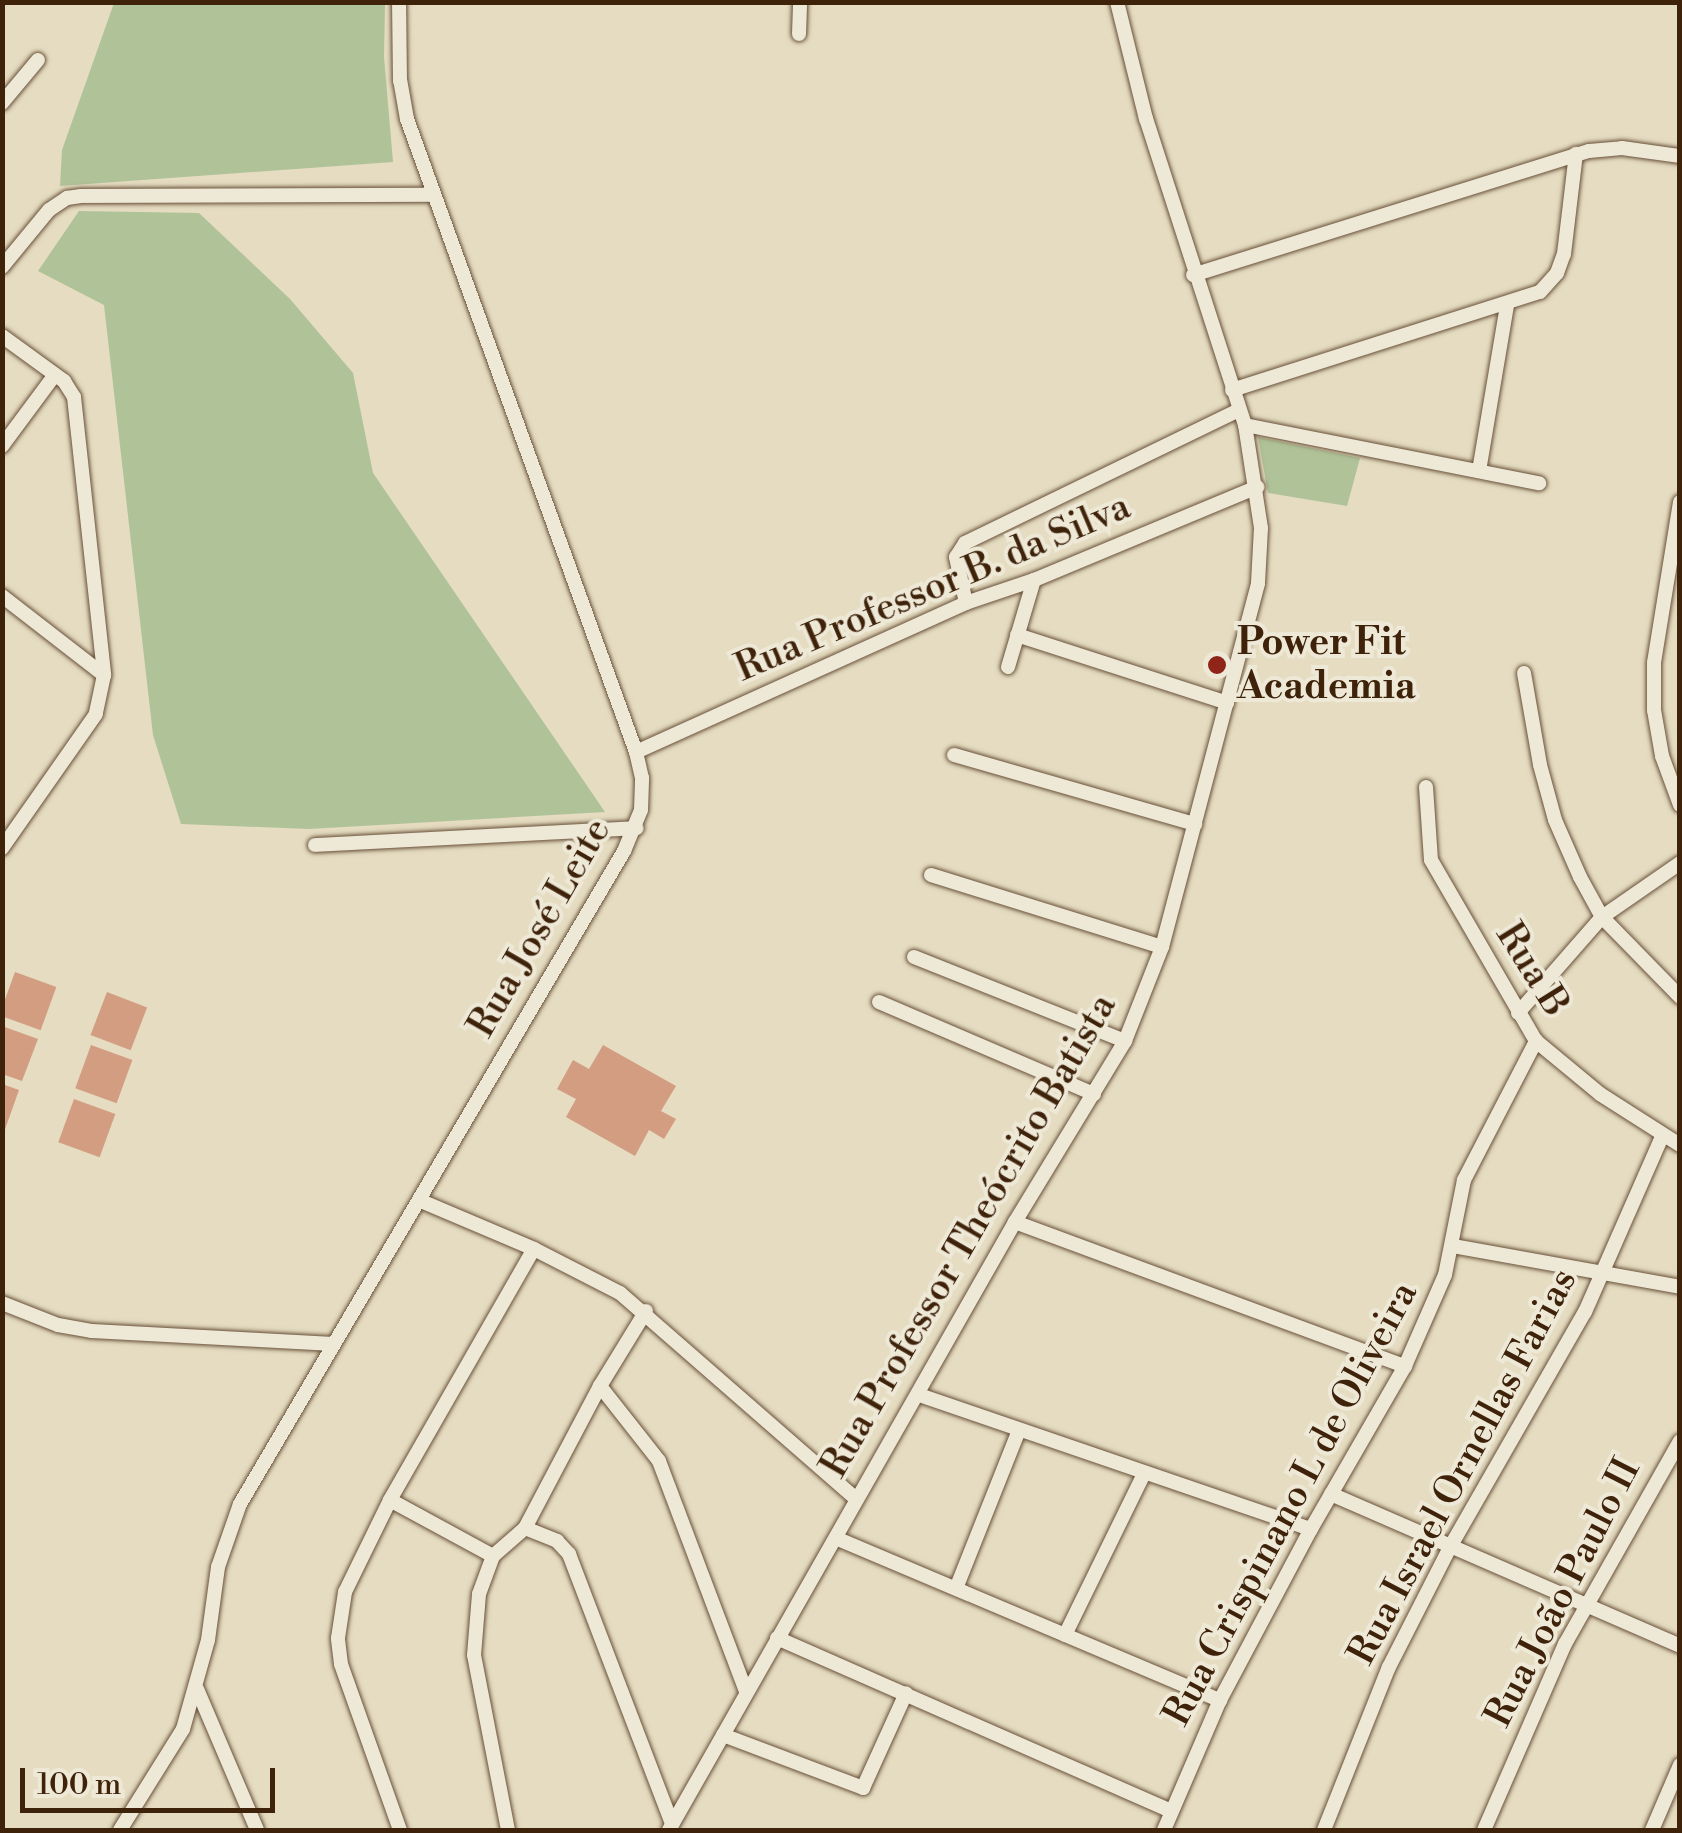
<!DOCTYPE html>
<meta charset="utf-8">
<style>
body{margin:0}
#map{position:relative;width:1682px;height:1833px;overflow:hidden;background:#e5dcc1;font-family:"Libre Bodoni",serif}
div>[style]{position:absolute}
.green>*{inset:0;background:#b0c297}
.building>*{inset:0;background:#d39d82;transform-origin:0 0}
.roads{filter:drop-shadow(0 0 2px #685038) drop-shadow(0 0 2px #685038)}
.street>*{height:14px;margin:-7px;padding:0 7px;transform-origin:7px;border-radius:7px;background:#eee8d7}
.dots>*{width:28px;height:28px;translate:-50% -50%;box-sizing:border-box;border:5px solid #eee8d7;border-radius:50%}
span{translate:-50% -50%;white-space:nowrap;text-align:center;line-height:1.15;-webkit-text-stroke:8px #eee8d7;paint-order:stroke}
.street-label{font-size:38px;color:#3f220a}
.poi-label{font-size:38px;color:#3f220a;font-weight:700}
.left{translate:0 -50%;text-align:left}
.frame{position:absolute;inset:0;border:5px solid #3f220a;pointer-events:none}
.scale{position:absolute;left:20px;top:1768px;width:255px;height:45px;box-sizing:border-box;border:5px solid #3f220a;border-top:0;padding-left:12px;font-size:30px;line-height:35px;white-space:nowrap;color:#3f220a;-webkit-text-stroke:8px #eee8d7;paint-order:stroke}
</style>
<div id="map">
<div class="green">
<i style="clip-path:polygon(114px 3px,385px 3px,384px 57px,393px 162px,60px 186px,62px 150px)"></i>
<i style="clip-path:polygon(79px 211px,199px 213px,290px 299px,353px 373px,373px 473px,605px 812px,309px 829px,181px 824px,153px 735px,104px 305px,38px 271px)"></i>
<i style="clip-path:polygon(1258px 437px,1360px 458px,1347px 506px,1268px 493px)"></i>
</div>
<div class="building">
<i style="left:15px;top:972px;width:44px;height:46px;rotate:20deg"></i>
<i style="left:107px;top:992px;width:43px;height:46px;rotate:21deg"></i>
<i style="clip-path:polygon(2px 1026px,38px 1039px,22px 1081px,2px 1074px)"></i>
<i style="left:91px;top:1045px;width:44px;height:46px;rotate:20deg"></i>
<i style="clip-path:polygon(603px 1045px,676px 1086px,661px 1111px,676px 1119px,664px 1139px,649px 1130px,635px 1156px,566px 1117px,576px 1099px,557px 1089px,573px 1060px,589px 1069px)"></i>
<i style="clip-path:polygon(2px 1084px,19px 1090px,3px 1135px,2px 1135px)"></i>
<i style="left:74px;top:1099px;width:44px;height:46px;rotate:20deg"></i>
</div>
<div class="roads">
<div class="street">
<i style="left:799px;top:34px;width:32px;rotate:-88deg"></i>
<i style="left:2px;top:103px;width:56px;rotate:-50.1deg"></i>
<i style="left:2px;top:267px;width:74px;rotate:-50.5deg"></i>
<i style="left:49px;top:210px;width:22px;rotate:-34deg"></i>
<i style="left:67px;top:198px;width:14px;rotate:-8deg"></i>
<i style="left:81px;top:196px;width:352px;rotate:-0.2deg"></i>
<i style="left:1193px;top:275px;width:415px;rotate:-17.4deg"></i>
<i style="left:1589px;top:151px;width:33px;rotate:-5deg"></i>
<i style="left:1622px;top:148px;width:59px;rotate:7.9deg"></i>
<i style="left:2px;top:336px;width:77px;rotate:36deg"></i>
<i style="left:64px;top:381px;width:19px;rotate:58deg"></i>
<i style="left:74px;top:397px;width:280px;rotate:83.8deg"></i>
<i style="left:104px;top:675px;width:40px;rotate:102deg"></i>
<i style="left:96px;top:714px;width:164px;rotate:125deg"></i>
<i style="left:1232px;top:390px;width:323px;rotate:-17.7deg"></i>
<i style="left:1540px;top:292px;width:25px;rotate:-48deg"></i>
<i style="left:1557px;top:273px;width:20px;rotate:-70deg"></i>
<i style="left:1564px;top:254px;width:101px;rotate:-83.2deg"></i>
<i style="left:1245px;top:425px;width:300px;rotate:11.2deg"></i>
<i style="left:2px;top:446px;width:87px;rotate:-53.4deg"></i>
<i style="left:1479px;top:471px;width:167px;rotate:-80.4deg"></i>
<i style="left:1680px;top:502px;width:163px;rotate:99.2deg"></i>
<i style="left:1654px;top:663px;width:47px;rotate:90deg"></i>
<i style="left:1654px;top:710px;width:47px;rotate:80.1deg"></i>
<i style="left:1662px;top:756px;width:52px;rotate:69.8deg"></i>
<i style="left:2px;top:596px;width:129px;rotate:37.8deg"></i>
<i style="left:966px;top:603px;width:47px;rotate:-102.3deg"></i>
<i style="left:956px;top:557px;width:17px;rotate:-57deg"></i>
<i style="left:965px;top:543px;width:305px;rotate:-25.9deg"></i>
<i style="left:1017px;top:635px;width:221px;rotate:17.9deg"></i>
<i style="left:1008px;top:667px;width:91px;rotate:-73.4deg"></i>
<i style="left:1524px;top:673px;width:93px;rotate:80.1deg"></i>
<i style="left:1540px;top:765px;width:57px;rotate:74.7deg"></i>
<i style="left:1555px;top:820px;width:62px;rotate:66.3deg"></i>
<i style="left:1580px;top:877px;width:46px;rotate:61.2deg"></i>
<i style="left:1602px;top:917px;width:112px;rotate:45.7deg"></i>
<i style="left:636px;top:752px;width:362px;rotate:-24.3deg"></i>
<i style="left:966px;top:603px;width:72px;rotate:-18.7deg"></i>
<i style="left:1034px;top:580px;width:242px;rotate:-22.6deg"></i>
<i style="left:954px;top:755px;width:251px;rotate:16deg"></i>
<i style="left:1426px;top:787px;width:73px;rotate:86.1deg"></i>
<i style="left:1431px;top:860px;width:209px;rotate:59.9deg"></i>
<i style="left:1536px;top:1041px;width:83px;rotate:39.6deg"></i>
<i style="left:1600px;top:1094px;width:95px;rotate:32.5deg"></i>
<i style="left:315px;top:845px;width:322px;rotate:-3deg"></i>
<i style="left:931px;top:875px;width:242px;rotate:17.3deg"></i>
<i style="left:914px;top:957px;width:227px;rotate:21.7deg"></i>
<i style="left:879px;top:1002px;width:234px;rotate:23.2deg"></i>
<i style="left:1518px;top:1013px;width:128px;rotate:-48.8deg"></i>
<i style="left:1602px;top:917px;width:95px;rotate:-34.7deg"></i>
<i style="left:421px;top:1201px;width:123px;rotate:23deg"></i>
<i style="left:534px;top:1249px;width:97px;rotate:27.1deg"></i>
<i style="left:620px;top:1293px;width:313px;rotate:41.1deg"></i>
<i style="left:1015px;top:1222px;width:416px;rotate:20.3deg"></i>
<i style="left:1453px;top:1246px;width:231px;rotate:10.2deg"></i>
<i style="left:2px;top:1303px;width:60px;rotate:21.4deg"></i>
<i style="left:58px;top:1325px;width:35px;rotate:10deg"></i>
<i style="left:92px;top:1331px;width:242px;rotate:3.1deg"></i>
<i style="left:600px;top:1386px;width:95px;rotate:51.8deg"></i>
<i style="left:659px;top:1461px;width:246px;rotate:69.3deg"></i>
<i style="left:919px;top:1395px;width:414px;rotate:18.9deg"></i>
<i style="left:1331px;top:1494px;width:381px;rotate:23.5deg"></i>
<i style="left:390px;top:1500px;width:117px;rotate:28.5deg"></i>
<i style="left:525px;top:1528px;width:35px;rotate:22deg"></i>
<i style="left:557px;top:1541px;width:18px;rotate:47deg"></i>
<i style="left:569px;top:1554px;width:289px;rotate:69.1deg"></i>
<i style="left:838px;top:1539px;width:415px;rotate:22.9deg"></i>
<i style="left:957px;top:1586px;width:168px;rotate:-68.3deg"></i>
<i style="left:1065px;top:1635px;width:179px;rotate:-63.9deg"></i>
<i style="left:777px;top:1638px;width:431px;rotate:23.7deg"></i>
<i style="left:197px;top:1689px;width:153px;rotate:66.9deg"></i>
<i style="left:723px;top:1735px;width:150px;rotate:20.7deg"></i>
<i style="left:863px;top:1788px;width:104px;rotate:-65.6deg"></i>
<i style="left:120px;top:1830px;width:119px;rotate:-58deg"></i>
<i style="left:183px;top:1729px;width:92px;rotate:-74.3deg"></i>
<i style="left:208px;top:1640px;width:74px;rotate:-82.2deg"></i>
<i style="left:218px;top:1567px;width:67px;rotate:-70.8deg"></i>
<i style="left:240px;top:1504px;width:758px;rotate:-59.54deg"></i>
<i style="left:624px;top:851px;width:44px;rotate:-67.5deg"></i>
<i style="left:641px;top:810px;width:32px;rotate:-88deg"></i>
<i style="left:642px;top:778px;width:27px;rotate:-103deg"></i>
<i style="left:636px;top:752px;width:673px;rotate:-109.89deg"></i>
<i style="left:407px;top:119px;width:39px;rotate:-100deg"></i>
<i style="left:400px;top:81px;width:79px;rotate:-90.7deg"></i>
<i style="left:400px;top:1830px;width:176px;rotate:-109.6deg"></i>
<i style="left:341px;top:1664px;width:26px;rotate:-97deg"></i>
<i style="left:338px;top:1638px;width:47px;rotate:-81.3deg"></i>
<i style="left:345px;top:1592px;width:102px;rotate:-63.9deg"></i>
<i style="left:390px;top:1500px;width:289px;rotate:-60.2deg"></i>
<i style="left:508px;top:1830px;width:178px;rotate:-101deg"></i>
<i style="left:474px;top:1655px;width:61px;rotate:-85.3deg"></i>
<i style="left:479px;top:1594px;width:40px;rotate:-69.8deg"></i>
<i style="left:493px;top:1556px;width:43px;rotate:-41.2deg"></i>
<i style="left:525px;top:1528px;width:161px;rotate:-62.2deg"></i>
<i style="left:600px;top:1386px;width:88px;rotate:-58.5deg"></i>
<i style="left:669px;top:1830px;width:700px;rotate:-60.36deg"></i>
<i style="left:1015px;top:1222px;width:212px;rotate:-58.7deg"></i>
<i style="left:1125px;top:1041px;width:101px;rotate:-68.5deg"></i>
<i style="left:1162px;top:947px;width:376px;rotate:-75.2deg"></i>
<i style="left:1258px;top:583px;width:55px;rotate:-86.9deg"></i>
<i style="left:1261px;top:528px;width:104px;rotate:-98.8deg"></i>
<i style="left:1245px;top:425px;width:322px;rotate:-107.9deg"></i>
<i style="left:1146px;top:119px;width:121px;rotate:-103.9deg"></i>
<i style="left:1164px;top:1830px;width:142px;rotate:-66.7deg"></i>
<i style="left:1220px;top:1700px;width:194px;rotate:-62deg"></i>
<i style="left:1311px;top:1529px;width:188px;rotate:-60deg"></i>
<i style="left:1405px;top:1366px;width:99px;rotate:-66.3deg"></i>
<i style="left:1445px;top:1275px;width:97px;rotate:-78.7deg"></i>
<i style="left:1464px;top:1180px;width:157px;rotate:-62.6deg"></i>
<i style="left:1324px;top:1830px;width:175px;rotate:-68.3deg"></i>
<i style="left:1389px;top:1667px;width:132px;rotate:-63deg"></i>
<i style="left:1449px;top:1549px;width:273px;rotate:-60.2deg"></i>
<i style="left:1585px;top:1312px;width:191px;rotate:-66.3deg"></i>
<i style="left:1484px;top:1830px;width:203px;rotate:-66.5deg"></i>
<i style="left:1565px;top:1644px;width:233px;rotate:-60.5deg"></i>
<i style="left:1652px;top:1830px;width:71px;rotate:-66.7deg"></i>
</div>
</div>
<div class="dots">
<i style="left:1217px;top:665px;background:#8f2418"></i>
</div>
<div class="street-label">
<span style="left:933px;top:588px;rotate:-23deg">Rua Professor B. da Silva</span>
<span style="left:540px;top:928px;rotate:-60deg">Rua José Leite</span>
<span style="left:1532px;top:970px;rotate:58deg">Rua B</span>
<span style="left:969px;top:1236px;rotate:-60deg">Rua Professor Theócrito Batista</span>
<span style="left:1463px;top:1467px;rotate:-62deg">Rua Israel Ornellas Farias</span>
<span style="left:1291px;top:1504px;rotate:-62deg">Rua Crispinano L de Oliveira</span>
<span style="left:1563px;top:1593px;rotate:-63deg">Rua João Paulo II</span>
</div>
<div class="poi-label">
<span class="left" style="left:1237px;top:665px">Power Fit<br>Academia</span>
</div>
<div class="frame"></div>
<div class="scale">100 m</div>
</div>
